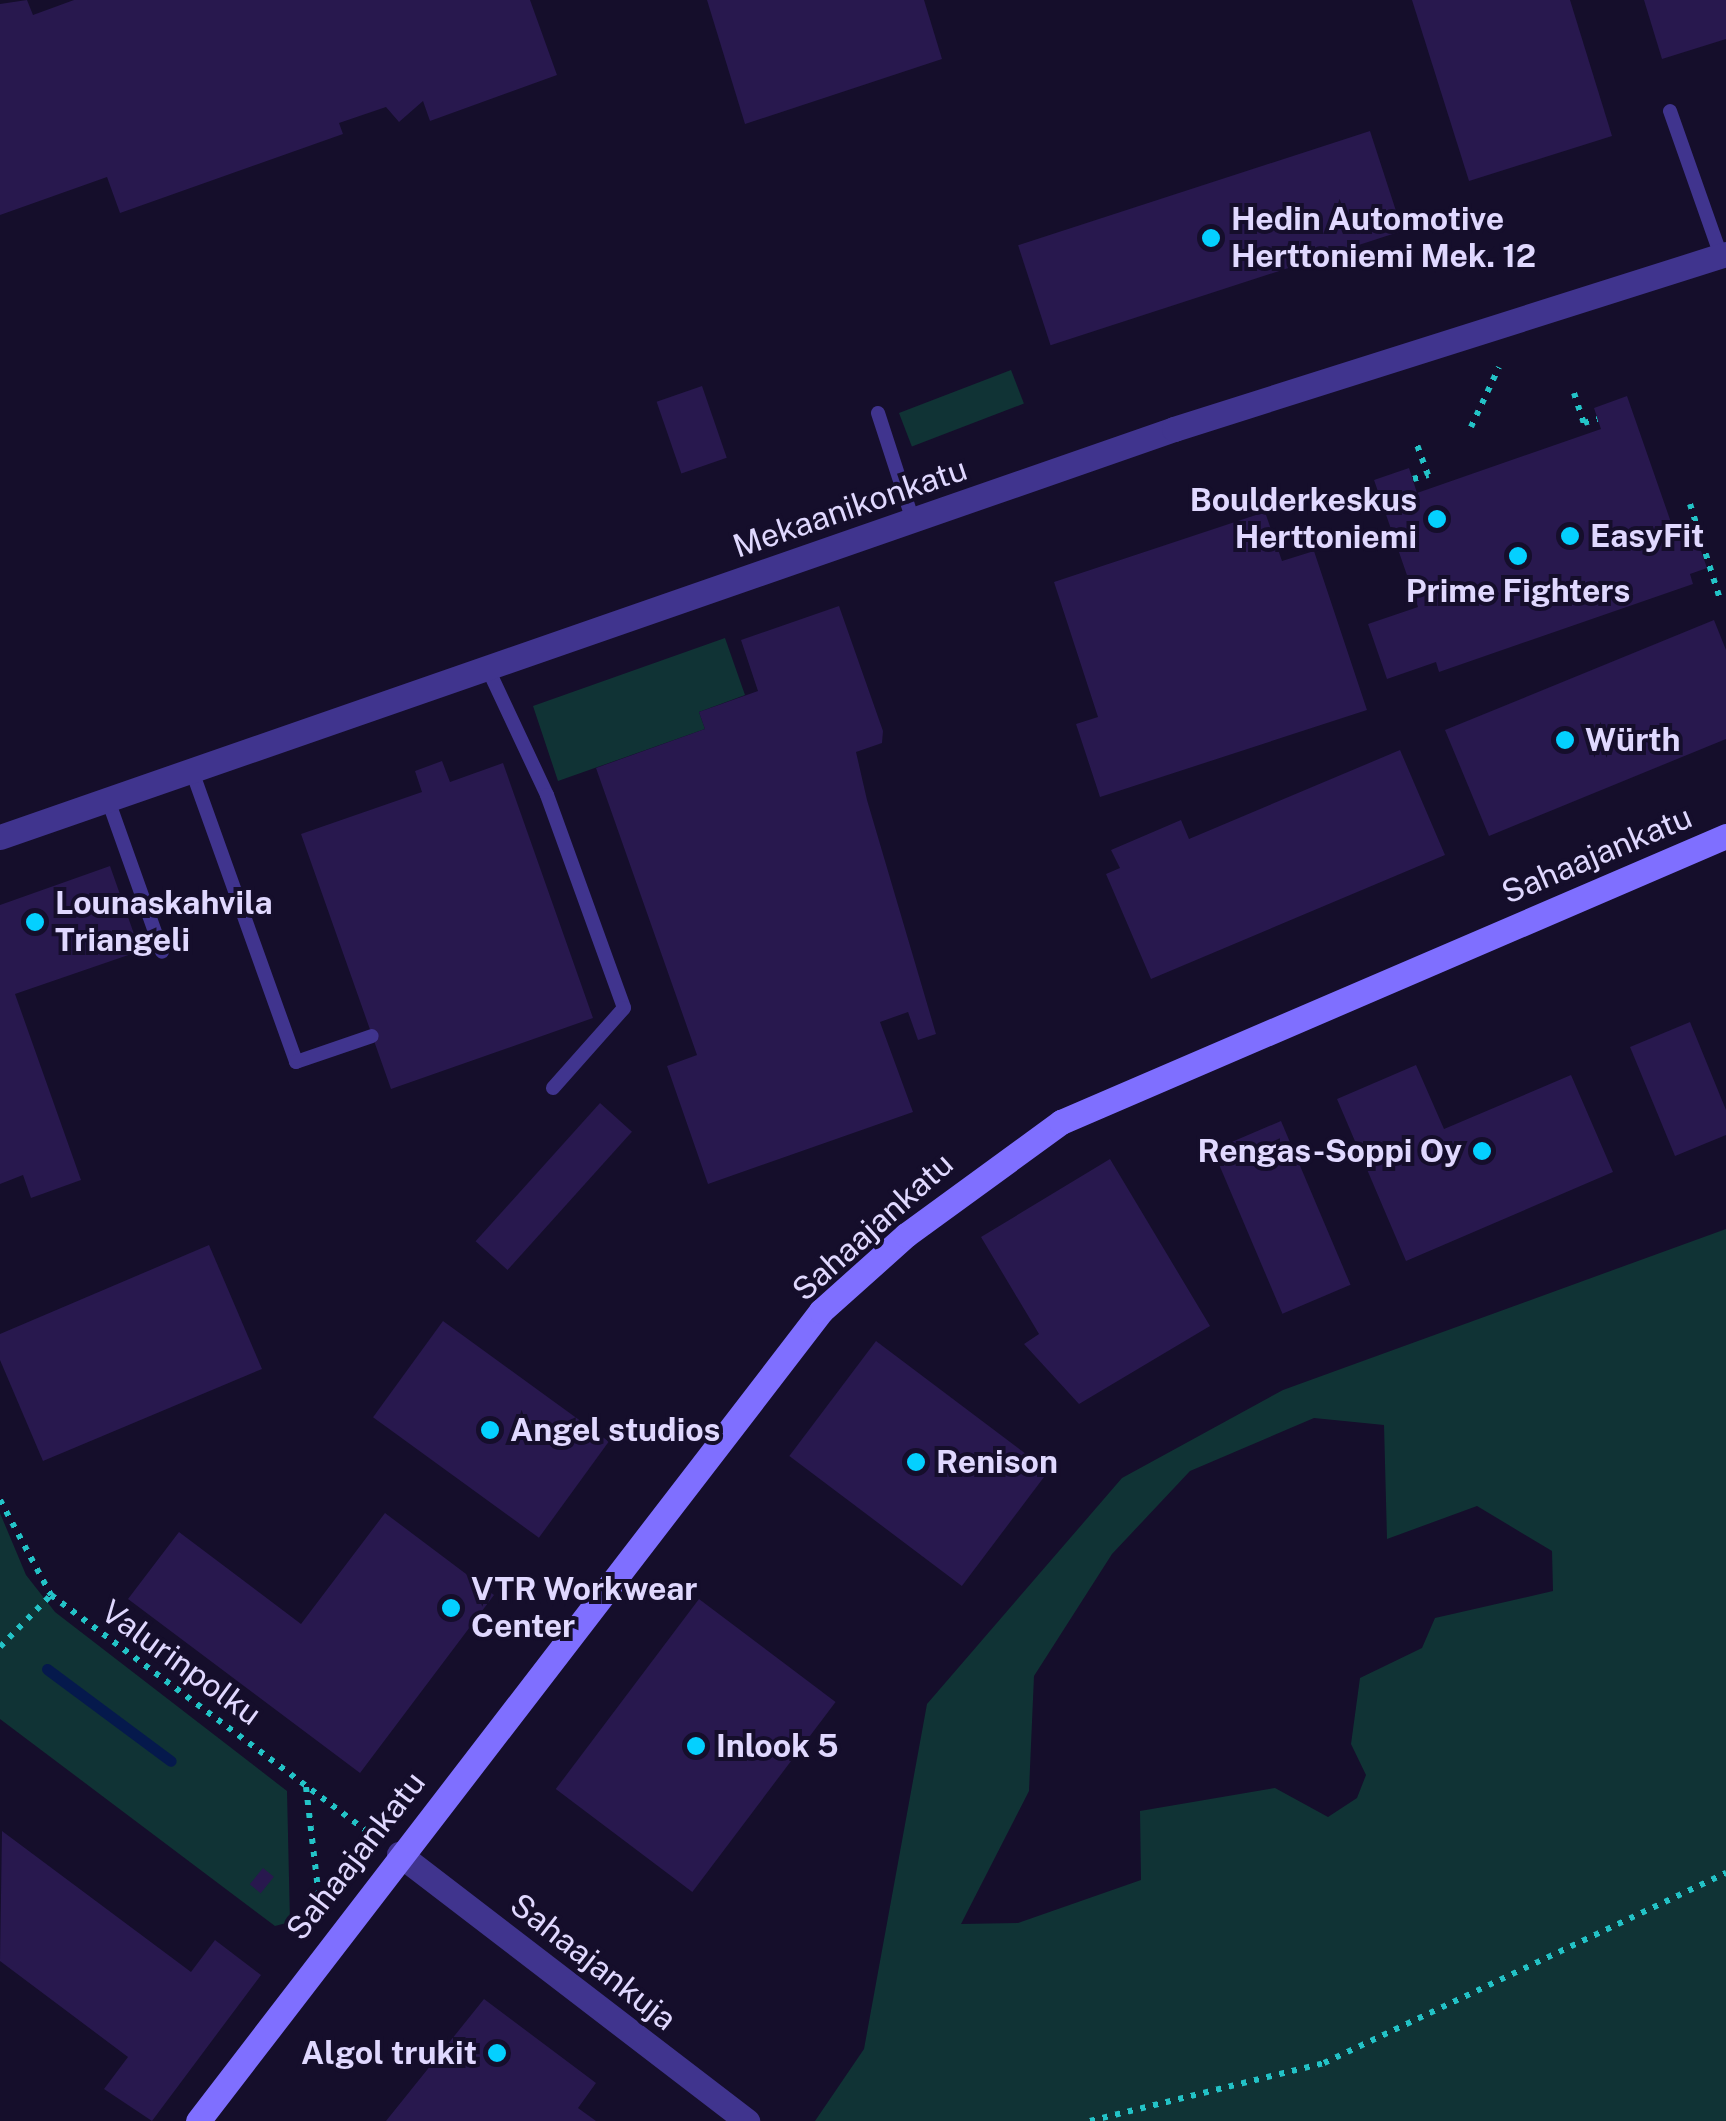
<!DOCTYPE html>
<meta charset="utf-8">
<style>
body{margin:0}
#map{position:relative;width:1726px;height:2121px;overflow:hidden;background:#150e2b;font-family:"Public Sans",sans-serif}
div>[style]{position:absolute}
.green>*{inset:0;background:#103335;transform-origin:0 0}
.stream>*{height:11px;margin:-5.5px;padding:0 5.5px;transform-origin:5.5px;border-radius:5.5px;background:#05194c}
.building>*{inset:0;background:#28184e;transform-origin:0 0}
.path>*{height:6px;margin-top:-3px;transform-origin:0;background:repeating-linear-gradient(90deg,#23c3c7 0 5px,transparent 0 13px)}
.service>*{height:14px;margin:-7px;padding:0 7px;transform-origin:7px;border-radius:7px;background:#40348e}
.minor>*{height:25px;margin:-12.5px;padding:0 12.5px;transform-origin:12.5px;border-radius:12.5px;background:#40348e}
.tertiary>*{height:25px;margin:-12.5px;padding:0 12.5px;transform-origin:12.5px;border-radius:12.5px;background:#40348e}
.secondary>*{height:25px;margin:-12.5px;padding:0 12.5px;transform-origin:12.5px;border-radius:12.5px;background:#7f6fff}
.dots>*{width:28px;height:28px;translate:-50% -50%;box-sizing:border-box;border:5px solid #150e2b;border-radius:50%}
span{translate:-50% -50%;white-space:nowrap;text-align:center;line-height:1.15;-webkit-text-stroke:8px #150e2b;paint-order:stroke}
.poi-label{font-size:32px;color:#e0d8ff;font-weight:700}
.left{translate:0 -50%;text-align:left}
.right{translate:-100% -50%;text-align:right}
.street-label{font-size:32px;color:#e0d8ff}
</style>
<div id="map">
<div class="green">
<i style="left:1011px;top:370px;width:36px;height:120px;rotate:69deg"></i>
<i style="clip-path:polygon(725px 638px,745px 695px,699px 712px,705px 729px,558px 781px,533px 706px)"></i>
<i style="clip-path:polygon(evenodd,1726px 1229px,1726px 2121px,815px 2121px,864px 2049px,927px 1704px,1122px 1478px,1283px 1390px,1726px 1229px,1314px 1418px,1384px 1425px,1387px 1539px,1477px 1506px,1552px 1551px,1553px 1591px,1435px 1618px,1422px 1648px,1360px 1678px,1351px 1744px,1366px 1775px,1357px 1798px,1328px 1817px,1275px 1788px,1140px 1811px,1141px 1880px,1018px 1923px,961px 1924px,1029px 1791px,1034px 1676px,1112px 1554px,1190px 1471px,1314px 1418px)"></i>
<i style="clip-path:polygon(0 1513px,26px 1575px,55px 1612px,287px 1791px,290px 1922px,275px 1926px,0 1719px)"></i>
</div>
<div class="stream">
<i style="left:47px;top:1669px;width:154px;rotate:36.6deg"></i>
</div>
<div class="building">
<i style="clip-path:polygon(27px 0,33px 15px,74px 0,530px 0,557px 75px,430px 121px,423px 101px,399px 122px,386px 107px,339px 123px,343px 134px,120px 213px,107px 177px,0 215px,0 4px)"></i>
<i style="clip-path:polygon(707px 0,924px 0,942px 59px,745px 124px)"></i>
<i style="clip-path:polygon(1412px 0,1570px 0,1612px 136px,1469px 181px)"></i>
<i style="clip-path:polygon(1644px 0,1726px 0,1726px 39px,1662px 59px)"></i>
<i style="left:1370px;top:131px;width:105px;height:370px;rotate:72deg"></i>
<i style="left:702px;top:386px;width:76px;height:48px;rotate:71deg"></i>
<i style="clip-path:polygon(1627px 396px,1674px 531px,1692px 525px,1707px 568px,1690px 574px,1693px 584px,1439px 672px,1436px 662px,1387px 679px,1368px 624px,1418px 607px,1374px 480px,1409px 468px,1417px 493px,1601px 429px,1594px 408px)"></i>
<i style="clip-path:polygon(1265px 512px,1282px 561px,1314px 551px,1367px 710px,1100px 797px,1076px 724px,1098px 717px,1054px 582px)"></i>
<i style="clip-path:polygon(839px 606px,883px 731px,882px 743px,856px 752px,867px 800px,936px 1034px,918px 1040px,908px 1012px,880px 1022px,913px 1112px,708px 1184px,667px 1066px,697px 1055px,596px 768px,705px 729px,699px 712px,758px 691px,741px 640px)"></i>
<i style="clip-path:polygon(1714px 620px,1726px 650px,1726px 739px,1489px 836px,1445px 730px)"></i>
<i style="clip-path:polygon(1400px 750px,1445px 855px,1151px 979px,1106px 874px,1120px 868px,1111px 850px,1181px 820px,1189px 839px)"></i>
<i style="clip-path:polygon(442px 761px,450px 782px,503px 763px,593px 1018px,391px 1089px,301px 834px,422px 792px,415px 771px)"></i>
<i style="clip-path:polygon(110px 866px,140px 951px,15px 994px,81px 1180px,31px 1198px,23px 1175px,0 1184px,0 905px)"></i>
<i style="clip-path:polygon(1690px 1022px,1726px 1110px,1726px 1135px,1675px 1156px,1630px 1047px)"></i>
<i style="clip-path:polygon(1416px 1065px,1444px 1129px,1571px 1075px,1613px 1172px,1406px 1261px,1337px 1099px)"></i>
<i style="left:600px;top:1103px;width:43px;height:186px;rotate:42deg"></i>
<i style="left:1281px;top:1121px;width:178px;height:74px;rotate:67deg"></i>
<i style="clip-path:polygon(1110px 1159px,1210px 1326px,1079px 1404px,1024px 1344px,1039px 1334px,981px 1237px)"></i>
<i style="clip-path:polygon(209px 1245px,262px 1369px,43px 1461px,0 1360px,0 1334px)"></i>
<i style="left:443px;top:1321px;width:205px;height:119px;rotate:36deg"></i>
<i style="left:876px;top:1341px;width:216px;height:144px;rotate:37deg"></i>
<i style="clip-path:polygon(385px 1513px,494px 1595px,360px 1773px,128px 1599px,179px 1532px,301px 1624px)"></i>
<i style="left:699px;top:1599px;width:171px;height:238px;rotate:37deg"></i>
<i style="clip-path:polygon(2px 1831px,191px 1972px,215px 1940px,261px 1975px,152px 2121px,104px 2089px,128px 2057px,0 1961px)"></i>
<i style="left:263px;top:1868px;width:14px;height:21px;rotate:39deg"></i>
<i style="clip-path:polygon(484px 1999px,596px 2083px,578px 2108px,596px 2121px,386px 2121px)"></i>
</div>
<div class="path">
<i style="left:1574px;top:393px;width:32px;rotate:72deg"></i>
<i style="left:1584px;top:423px;width:14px;rotate:-17deg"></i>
<i style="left:1471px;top:427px;width:66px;rotate:-65deg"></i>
<i style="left:1413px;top:479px;width:16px;rotate:-15deg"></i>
<i style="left:1428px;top:475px;width:33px;rotate:-110deg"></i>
<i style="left:1690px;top:504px;width:100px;rotate:72.5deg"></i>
<i style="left:0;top:1500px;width:108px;rotate:61.8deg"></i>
<i style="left:51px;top:1595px;width:406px;rotate:36.8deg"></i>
<i style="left:0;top:1647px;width:73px;rotate:-45.6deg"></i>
<i style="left:306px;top:1787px;width:129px;rotate:83.3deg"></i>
<i style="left:1090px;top:2121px;width:241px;rotate:-13.9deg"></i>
<i style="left:1324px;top:2063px;width:445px;rotate:-25.3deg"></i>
</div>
<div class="service">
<i style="left:1670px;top:111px;width:154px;rotate:70.6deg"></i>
<i style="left:878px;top:413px;width:114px;rotate:72deg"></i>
<i style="left:488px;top:669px;width:139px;rotate:64.9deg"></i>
<i style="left:547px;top:795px;width:226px;rotate:70.1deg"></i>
<i style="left:624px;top:1008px;width:107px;rotate:131.6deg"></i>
<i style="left:192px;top:771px;width:309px;rotate:70.3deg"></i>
<i style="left:296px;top:1062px;width:80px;rotate:-18.9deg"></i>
<i style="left:108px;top:800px;width:161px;rotate:70.4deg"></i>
</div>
<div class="minor">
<i style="left:399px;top:1854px;width:439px;rotate:37.5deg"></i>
</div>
<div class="tertiary">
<i style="left:0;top:837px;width:1243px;rotate:-19.16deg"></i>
<i style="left:1174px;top:429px;width:579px;rotate:-17.59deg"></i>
</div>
<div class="secondary">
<i style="left:198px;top:2121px;width:1022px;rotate:-52.43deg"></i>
<i style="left:821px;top:1311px;width:114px;rotate:-41.8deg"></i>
<i style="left:906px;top:1235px;width:192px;rotate:-36.1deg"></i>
<i style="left:1061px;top:1122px;width:724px;rotate:-23.27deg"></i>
</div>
<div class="dots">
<i style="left:1211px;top:238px;background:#04d0ff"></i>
<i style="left:1437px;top:519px;background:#04d0ff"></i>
<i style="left:1570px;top:536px;background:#04d0ff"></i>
<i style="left:1518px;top:556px;background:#04d0ff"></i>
<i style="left:1565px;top:740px;background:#04d0ff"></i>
<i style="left:35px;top:922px;background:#04d0ff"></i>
<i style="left:1482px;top:1151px;background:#04d0ff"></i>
<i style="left:490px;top:1430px;background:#04d0ff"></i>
<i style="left:916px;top:1462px;background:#04d0ff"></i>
<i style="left:451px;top:1608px;background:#04d0ff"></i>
<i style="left:696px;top:1746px;background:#04d0ff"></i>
<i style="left:497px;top:2053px;background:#04d0ff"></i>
</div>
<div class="poi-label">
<span class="left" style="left:1231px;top:238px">Hedin Automotive<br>Herttoniemi Mek. 12</span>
<span class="right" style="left:1417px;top:519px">Boulderkeskus<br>Herttoniemi</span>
<span class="left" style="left:1590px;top:536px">EasyFit</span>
<span style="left:1518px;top:591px">Prime Fighters</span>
<span class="left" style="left:1585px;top:740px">Würth</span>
<span class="left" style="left:55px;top:922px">Lounaskahvila<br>Triangeli</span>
<span class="right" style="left:1462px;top:1151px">Rengas-Soppi Oy</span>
<span class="left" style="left:510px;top:1430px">Angel studios</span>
<span class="left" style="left:936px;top:1462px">Renison</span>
<span class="left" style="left:471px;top:1608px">VTR Workwear<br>Center</span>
<span class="left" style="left:716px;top:1746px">Inlook 5</span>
<span class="right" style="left:477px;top:2053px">Algol trukit</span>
</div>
<div class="street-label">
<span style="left:850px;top:508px;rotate:-19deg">Mekaanikonkatu</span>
<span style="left:1597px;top:855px;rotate:-23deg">Sahaajankatu</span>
<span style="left:873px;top:1227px;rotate:-42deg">Sahaajankatu</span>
<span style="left:181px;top:1663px;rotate:36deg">Valurinpolku</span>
<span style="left:356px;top:1856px;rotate:-52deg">Sahaajankatu</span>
<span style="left:593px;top:1962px;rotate:38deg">Sahaajankuja</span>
</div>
</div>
